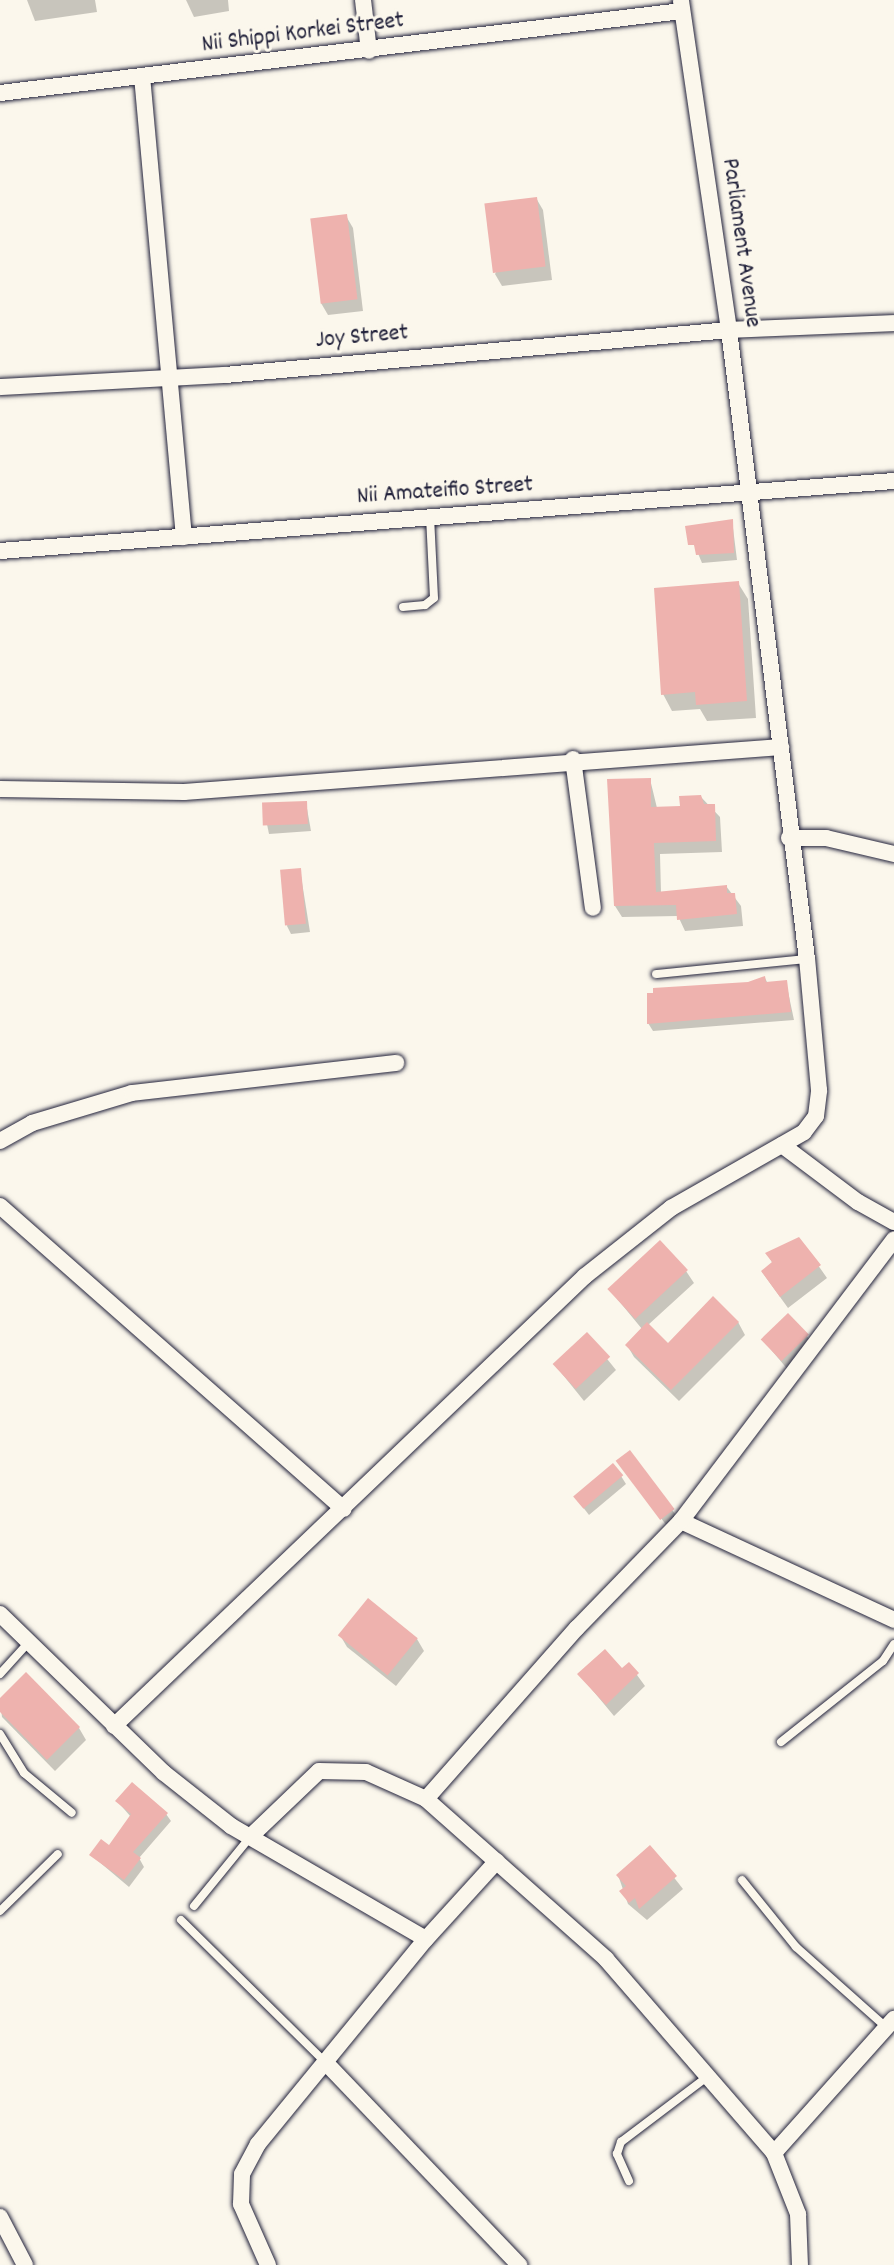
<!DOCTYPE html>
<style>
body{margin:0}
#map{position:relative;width:894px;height:2265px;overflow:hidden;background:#fbf7ec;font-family:Dekko,sans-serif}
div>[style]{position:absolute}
.shadow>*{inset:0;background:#0003}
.building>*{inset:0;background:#eeb2ae;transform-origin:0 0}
.roads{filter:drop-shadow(0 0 2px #22223b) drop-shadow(0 0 2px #22223b)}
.service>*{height:8px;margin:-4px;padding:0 4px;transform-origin:4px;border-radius:4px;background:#fbf7ec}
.minor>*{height:16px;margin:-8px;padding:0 8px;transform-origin:8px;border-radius:8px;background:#fbf7ec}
span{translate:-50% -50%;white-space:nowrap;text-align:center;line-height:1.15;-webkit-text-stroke:6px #fbf7ec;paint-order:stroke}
.street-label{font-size:24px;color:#22223b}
</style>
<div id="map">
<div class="shadow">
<i style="clip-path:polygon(27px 0,95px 0,97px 12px,35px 21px)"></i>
<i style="clip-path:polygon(186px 0,228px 0,229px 11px,194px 17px)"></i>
<i style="clip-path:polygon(536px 198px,543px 210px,552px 280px,502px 286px,495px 274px)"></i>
<i style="clip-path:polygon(346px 216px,353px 228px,363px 311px,328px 315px,321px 303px)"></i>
<i style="clip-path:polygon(732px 520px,737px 560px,702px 563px,687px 527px)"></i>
<i style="clip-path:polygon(738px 583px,748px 599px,756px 718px,707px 721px,700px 709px,672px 711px,663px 694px)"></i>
<i style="clip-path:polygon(650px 779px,657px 808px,681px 807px,700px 796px,720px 817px,722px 852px,660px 854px,661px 893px,726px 886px,741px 906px,743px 926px,685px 931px,678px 916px,622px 917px,615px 906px)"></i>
<i style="clip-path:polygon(306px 803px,311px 831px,269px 834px,263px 805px)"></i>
<i style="clip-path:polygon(300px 870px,310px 932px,291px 934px,287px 926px)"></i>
<i style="clip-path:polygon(765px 978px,768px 984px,786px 982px,794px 1020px,653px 1031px,648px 1023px)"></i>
<i style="clip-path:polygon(799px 1238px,827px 1278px,788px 1308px,762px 1272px,773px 1264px,767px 1253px)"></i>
<i style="clip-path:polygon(686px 1271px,694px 1283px,648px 1325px,668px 1345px,738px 1322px,745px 1335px,679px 1401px,634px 1357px,627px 1345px,642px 1329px,609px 1289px)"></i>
<i style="clip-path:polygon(587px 1334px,616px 1370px,584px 1401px,555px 1365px)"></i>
<i style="clip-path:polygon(807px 1336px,812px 1344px,789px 1371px,762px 1339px)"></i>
<i style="clip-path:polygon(630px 1452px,678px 1518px,667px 1526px,626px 1472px)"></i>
<i style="clip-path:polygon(621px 1476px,626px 1484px,589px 1515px,575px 1497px)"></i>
<i style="clip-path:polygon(340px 1635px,417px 1639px,424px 1651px,396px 1686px,347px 1647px)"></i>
<i style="clip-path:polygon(629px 1664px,645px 1686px,614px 1716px,579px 1674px,622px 1670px)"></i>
<i style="clip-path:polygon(0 1700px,79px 1728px,86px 1740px,55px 1771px,2px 1717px)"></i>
<i style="clip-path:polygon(117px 1801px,166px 1814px,171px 1821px,139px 1858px,144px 1867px,129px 1887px,91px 1855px,109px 1847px,131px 1817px)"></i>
<i style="clip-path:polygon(650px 1847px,683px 1889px,647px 1920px,628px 1904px,618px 1875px)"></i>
</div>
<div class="building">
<i style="left:537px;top:197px;width:70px;height:53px;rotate:83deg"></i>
<i style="left:347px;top:214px;width:86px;height:37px;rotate:83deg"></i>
<i style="clip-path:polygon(733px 519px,734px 553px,696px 555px,694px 545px,688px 545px,685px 526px)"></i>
<i style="clip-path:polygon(739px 581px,747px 701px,696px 705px,695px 692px,661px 695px,654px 588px)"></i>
<i style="clip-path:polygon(651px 778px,651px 807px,680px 806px,679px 796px,701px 795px,704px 804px,715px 804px,716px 841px,654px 843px,656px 892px,727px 885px,727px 893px,735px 893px,737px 914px,677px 920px,676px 905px,614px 906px,607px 779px)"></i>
<i style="left:307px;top:801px;width:23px;height:45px;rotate:88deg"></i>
<i style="left:301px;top:868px;width:56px;height:21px;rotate:85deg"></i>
<i style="clip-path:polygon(765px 976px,766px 982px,787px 980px,791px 1012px,647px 1024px,647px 993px,653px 993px,653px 988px,748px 982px)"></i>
<i style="clip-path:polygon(799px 1237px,821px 1265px,780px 1297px,761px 1271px,772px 1262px,765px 1253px)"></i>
<i style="left:660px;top:1240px;width:41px;height:72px;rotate:47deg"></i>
<i style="clip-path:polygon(713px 1296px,739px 1322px,671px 1390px,625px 1345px,647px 1322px,668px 1343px)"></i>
<i style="left:788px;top:1313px;width:30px;height:38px;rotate:46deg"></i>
<i style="left:587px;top:1332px;width:34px;height:47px;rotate:47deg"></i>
<i style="left:630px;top:1450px;width:74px;height:18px;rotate:53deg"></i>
<i style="left:613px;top:1463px;width:16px;height:52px;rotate:50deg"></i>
<i style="left:368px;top:1598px;width:64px;height:48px;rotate:39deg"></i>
<i style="clip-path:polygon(605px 1649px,622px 1668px,629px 1662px,639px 1673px,606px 1705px,577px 1674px)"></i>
<i style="clip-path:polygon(26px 1672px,80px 1727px,47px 1760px,0 1712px,0 1698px)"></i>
<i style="clip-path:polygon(132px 1782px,168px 1813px,133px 1852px,141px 1858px,124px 1880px,89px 1855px,101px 1839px,109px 1845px,131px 1814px,115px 1801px)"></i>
<i style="clip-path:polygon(650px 1845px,677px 1876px,639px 1909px,635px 1898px,629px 1903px,619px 1891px,626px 1886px,616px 1875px)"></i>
</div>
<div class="roads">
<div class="service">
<i style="left:403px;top:607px;width:22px;rotate:-5deg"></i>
<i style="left:425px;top:605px;width:11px;rotate:-38deg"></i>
<i style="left:434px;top:598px;width:81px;rotate:-92.8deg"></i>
<i style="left:656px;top:974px;width:152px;rotate:-5.7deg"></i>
<i style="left:0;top:1674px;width:43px;rotate:-47.8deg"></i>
<i style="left:0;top:1734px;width:46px;rotate:58.4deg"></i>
<i style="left:24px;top:1773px;width:62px;rotate:39.8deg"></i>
<i style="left:781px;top:1742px;width:130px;rotate:-38.5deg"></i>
<i style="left:883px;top:1661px;width:20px;rotate:-57deg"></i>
<i style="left:742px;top:1880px;width:86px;rotate:51.1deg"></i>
<i style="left:796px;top:1947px;width:122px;rotate:41.7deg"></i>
<i style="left:194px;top:1906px;width:89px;rotate:-50.9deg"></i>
<i style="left:0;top:1911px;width:81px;rotate:-44.5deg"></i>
<i style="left:181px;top:1920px;width:204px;rotate:44.6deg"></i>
<i style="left:629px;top:2181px;width:30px;rotate:-114deg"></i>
<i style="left:617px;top:2154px;width:13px;rotate:-72deg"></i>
<i style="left:621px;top:2142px;width:108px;rotate:-37.1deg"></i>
</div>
<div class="minor">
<i style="left:363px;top:0;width:51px;rotate:83.3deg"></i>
<i style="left:142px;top:76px;width:463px;rotate:84.8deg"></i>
<i style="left:0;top:93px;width:687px;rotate:-6.86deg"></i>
<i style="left:0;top:387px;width:225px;rotate:-3.1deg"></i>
<i style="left:225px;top:375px;width:506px;rotate:-5.1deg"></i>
<i style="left:729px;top:330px;width:165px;rotate:-2.4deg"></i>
<i style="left:0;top:551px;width:897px;rotate:-4.48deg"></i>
<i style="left:573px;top:759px;width:150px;rotate:82.4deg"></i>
<i style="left:0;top:789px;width:184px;rotate:0.9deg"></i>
<i style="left:184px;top:792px;width:599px;rotate:-4.31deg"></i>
<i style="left:789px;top:838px;width:37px"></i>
<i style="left:826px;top:838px;width:70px;rotate:13.2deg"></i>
<i style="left:0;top:1141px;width:37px;rotate:-29deg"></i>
<i style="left:32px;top:1123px;width:104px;rotate:-16.7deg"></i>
<i style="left:132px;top:1093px;width:266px;rotate:-6.5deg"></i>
<i style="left:782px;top:1145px;width:95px;rotate:36.9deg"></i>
<i style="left:858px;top:1202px;width:41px;rotate:29.1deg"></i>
<i style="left:0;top:1206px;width:458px;rotate:41.4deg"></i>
<i style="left:681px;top:1521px;width:235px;rotate:24.9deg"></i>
<i style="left:0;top:1614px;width:228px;rotate:44.1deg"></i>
<i style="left:164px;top:1773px;width:85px;rotate:38.3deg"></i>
<i style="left:231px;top:1826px;width:225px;rotate:30.1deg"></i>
<i style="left:114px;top:1726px;width:651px;rotate:-43.69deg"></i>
<i style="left:585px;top:1276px;width:110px;rotate:-38.3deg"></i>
<i style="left:671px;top:1208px;width:153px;rotate:-29.7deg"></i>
<i style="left:804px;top:1132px;width:20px;rotate:-53deg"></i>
<i style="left:816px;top:1116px;width:26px;rotate:-83deg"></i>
<i style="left:819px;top:1090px;width:132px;rotate:-95.2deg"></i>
<i style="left:807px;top:959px;width:634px;rotate:-97.07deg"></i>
<i style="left:729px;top:330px;width:333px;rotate:-98.3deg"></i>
<i style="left:426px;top:1799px;width:228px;rotate:-48.6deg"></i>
<i style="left:577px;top:1628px;width:149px;rotate:-45.8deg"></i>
<i style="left:681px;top:1521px;width:353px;rotate:-52.9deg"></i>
<i style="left:250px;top:1837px;width:95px;rotate:-43.7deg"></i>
<i style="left:319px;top:1771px;width:47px;rotate:1.2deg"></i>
<i style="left:366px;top:1772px;width:66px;rotate:24.2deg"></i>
<i style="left:426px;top:1799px;width:241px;rotate:41.6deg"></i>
<i style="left:606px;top:1959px;width:257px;rotate:49.1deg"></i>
<i style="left:774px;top:2153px;width:66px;rotate:68.5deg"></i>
<i style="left:798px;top:2214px;width:51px;rotate:87.8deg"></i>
<i style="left:328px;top:2065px;width:277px;rotate:46.3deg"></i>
<i style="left:774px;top:2153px;width:180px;rotate:-48.2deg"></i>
<i style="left:0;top:2217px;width:54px;rotate:62.5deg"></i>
<i style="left:268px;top:2265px;width:67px;rotate:-113.9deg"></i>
<i style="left:241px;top:2204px;width:30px;rotate:-88deg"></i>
<i style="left:242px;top:2174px;width:34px;rotate:-62deg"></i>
<i style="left:258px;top:2144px;width:265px;rotate:-50.7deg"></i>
<i style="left:426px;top:1939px;width:105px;rotate:-47.7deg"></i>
</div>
</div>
<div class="street-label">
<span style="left:303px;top:34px;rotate:-7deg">Nii Shippi Korkei Street</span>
<span style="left:740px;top:243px;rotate:82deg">Parliament Avenue</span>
<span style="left:362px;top:338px;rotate:-5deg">Joy Street</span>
<span style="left:445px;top:492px;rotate:-4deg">Nii Amateifio Street</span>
</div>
</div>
